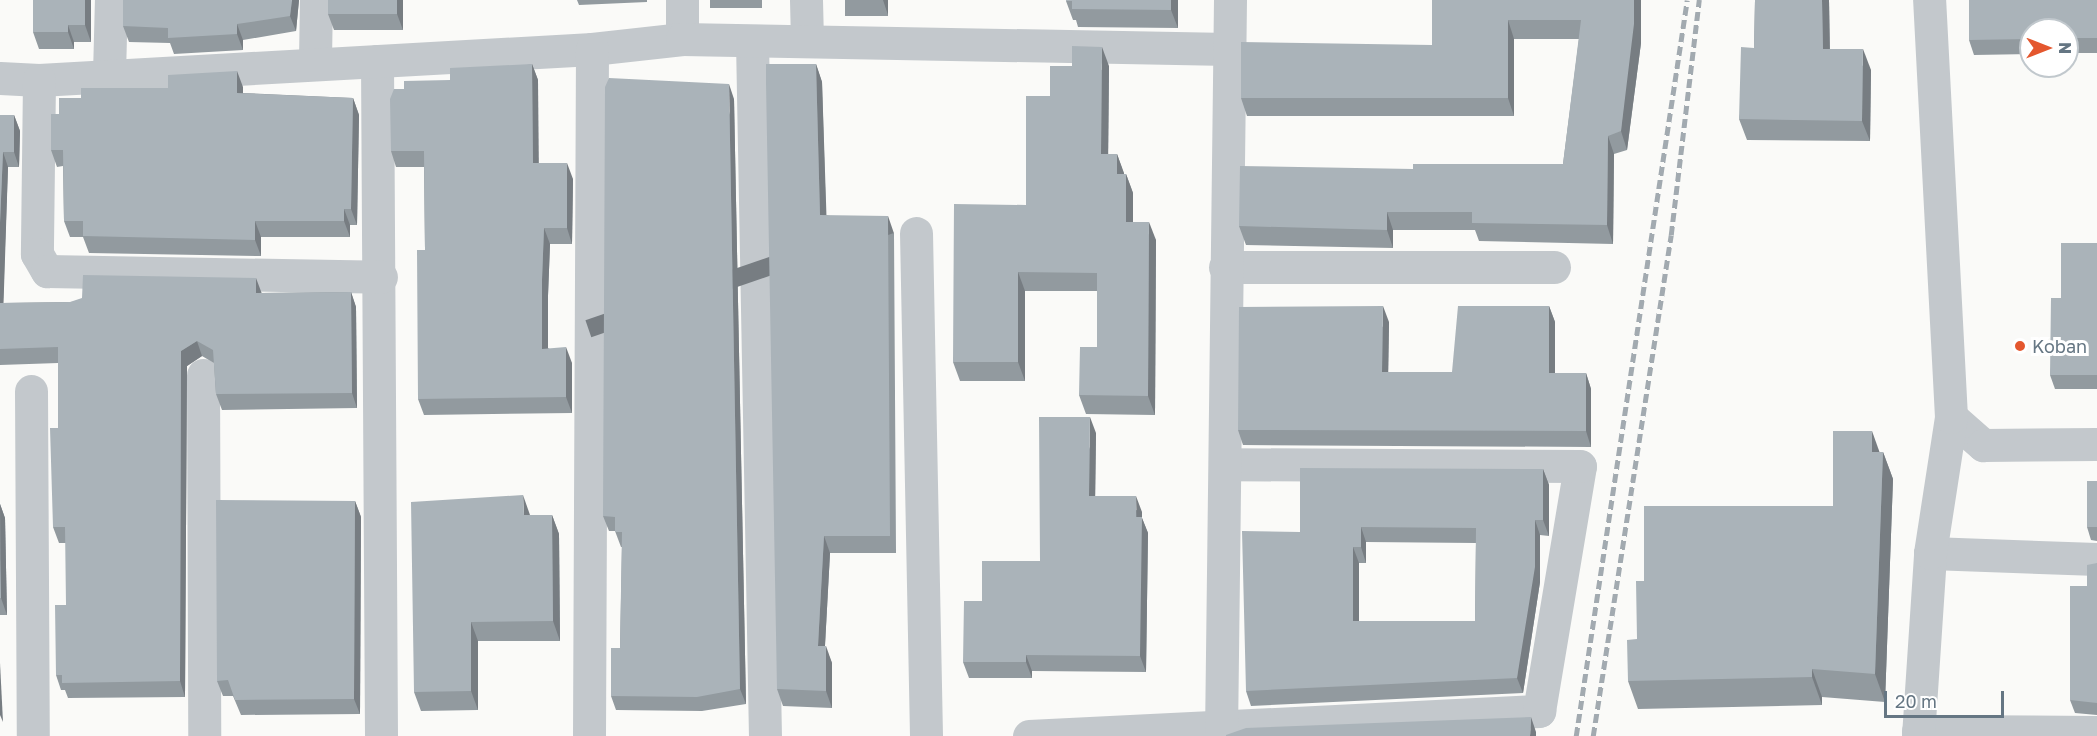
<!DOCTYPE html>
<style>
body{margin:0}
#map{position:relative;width:2097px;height:736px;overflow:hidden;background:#fafaf8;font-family:"Golos Text",sans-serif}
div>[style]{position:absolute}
.minor>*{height:33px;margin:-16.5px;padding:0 16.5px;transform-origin:16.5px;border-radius:16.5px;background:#c3c8cc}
.rail>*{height:4.5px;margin-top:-2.25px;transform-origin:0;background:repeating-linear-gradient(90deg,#a2aab0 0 9px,transparent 0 13.5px)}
.wall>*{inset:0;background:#929a9f;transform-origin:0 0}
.shaded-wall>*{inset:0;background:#777d82;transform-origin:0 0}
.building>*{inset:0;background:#aab3b9;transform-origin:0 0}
.dots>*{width:16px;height:16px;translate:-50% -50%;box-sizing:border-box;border:3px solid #fff;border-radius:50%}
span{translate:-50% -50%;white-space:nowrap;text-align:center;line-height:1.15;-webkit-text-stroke:6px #fff;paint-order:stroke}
.poi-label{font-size:18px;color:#657683}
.left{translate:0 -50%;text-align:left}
.north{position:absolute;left:2019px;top:18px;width:60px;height:60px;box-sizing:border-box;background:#fff;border:2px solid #c1c8cd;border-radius:50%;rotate:90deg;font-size:16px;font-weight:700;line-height:24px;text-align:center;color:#657683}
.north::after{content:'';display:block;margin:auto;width:21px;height:27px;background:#e4572e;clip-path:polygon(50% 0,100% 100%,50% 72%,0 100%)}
.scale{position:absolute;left:1884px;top:691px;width:120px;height:27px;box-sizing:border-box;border:3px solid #657683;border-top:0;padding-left:8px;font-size:18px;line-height:21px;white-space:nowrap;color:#657683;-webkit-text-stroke:4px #fff;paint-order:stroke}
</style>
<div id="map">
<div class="minor">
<i style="left:682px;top:0;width:39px;rotate:90deg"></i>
<i style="left:806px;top:0;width:41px;rotate:88.6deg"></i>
<i style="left:752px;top:41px;width:695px;rotate:88.93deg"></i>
<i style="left:315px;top:61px;width:61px;rotate:-89.1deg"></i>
<i style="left:377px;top:61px;width:675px;rotate:89.66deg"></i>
<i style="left:109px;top:74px;width:74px;rotate:-88.5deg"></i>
<i style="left:0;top:78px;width:39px;rotate:3deg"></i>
<i style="left:39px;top:80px;width:554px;rotate:-3.21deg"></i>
<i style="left:592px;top:49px;width:91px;rotate:-6.3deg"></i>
<i style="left:682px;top:39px;width:547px;rotate:1.05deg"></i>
<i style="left:39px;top:80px;width:174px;rotate:90.7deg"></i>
<i style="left:37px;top:254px;width:20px;rotate:60deg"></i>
<i style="left:47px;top:271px;width:334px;rotate:1deg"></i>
<i style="left:916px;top:233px;width:503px;rotate:88.86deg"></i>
<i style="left:1225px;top:267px;width:329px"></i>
<i style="left:203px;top:375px;width:361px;rotate:89.8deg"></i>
<i style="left:31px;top:391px;width:345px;rotate:89.7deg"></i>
<i style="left:1951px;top:417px;width:43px;rotate:41.2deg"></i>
<i style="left:1983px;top:445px;width:114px;rotate:-0.5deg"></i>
<i style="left:1930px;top:553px;width:167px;rotate:2.1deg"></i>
<i style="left:1918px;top:731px;width:179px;rotate:0.3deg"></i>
<i style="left:589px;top:736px;width:687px;rotate:-89.75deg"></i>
<i style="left:1029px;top:736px;width:511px;rotate:-2.81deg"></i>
<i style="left:1539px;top:711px;width:248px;rotate:-80.5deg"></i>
<i style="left:1580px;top:466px;width:352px;rotate:-179.7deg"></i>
<i style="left:1221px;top:736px;width:736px;rotate:-89.3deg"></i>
<i style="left:1918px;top:736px;width:183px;rotate:-86.2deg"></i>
<i style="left:1930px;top:553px;width:138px;rotate:-81.2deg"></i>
<i style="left:1951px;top:417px;width:418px;rotate:-93deg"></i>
</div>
<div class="rail">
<i style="left:1576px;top:736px;width:744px;rotate:-81.42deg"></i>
<i style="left:1593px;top:736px;width:507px;rotate:-81.15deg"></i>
<i style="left:1671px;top:235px;width:237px;rotate:-83.2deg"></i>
</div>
<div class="wall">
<i style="clip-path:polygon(33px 0,91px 0,91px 42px,74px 42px,74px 49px,39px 49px,33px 32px)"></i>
<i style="clip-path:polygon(299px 0,296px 31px,243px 40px,243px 50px,174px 54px,170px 43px,129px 42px,123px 26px)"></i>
<i style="clip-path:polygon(403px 0,403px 30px,334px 30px,328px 14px)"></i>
<i style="clip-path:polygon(577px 0,647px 0,647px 2px,579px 5px)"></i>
<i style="left:710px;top:0;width:52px;height:8px"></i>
<i style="left:845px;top:0;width:43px;height:16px"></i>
<i style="clip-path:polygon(1178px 0,1178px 28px,1078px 27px,1076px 20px,1073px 20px,1066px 1px)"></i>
<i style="clip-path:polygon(1432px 0,1641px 0,1641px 43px,1627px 150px,1614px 154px,1613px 244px,1479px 241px,1475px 230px,1393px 230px,1393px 248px,1246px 245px,1239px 226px,1413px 169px,1563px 164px,1579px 39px,1514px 39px,1514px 116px,1247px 116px,1241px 98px,1432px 45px)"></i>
<i style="clip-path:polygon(1755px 0,1829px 0,1830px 49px,1871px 70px,1870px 141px,1747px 140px,1739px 119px,1754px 48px)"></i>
<i style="clip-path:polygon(2097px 0,2097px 53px,2067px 53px,2067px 30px,2031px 30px,2031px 54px,1974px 55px,1969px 40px)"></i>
<i style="clip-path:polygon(532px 64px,538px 80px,538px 163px,573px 179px,572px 244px,550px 244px,548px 296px,548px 348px,572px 363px,572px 413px,424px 415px,418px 399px,425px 250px,424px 167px,396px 167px,391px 151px,450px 80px)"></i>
<i style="clip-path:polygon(816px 64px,822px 82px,826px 215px,894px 233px,896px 553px,830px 553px,825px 646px,832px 663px,832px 708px,783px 706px,777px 689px)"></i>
<i style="clip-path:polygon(1109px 66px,1108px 154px,1117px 154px,1124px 174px,1126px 174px,1133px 193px,1133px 222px,1156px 240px,1155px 415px,1086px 414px,1079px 395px,1097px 347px,1097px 291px,1025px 291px,1025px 381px,960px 381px,953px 362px,1026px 205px,1050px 96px)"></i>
<i style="clip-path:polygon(243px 87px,243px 93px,353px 98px,359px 115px,357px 225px,350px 225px,350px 237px,261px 237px,261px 256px,89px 253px,83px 237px,70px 237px,64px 221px,63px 166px,57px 167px,51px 150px,59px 114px,81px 98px,168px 88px)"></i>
<i style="clip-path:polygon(734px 99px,746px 704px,702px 711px,616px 710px,611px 696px,620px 648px,622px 547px,621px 547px,615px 531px,609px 531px,603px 516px)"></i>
<i style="clip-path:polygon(0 115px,14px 115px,20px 131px,19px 167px,8px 167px,3px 303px,70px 302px,262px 293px,351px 292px,356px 307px,357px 408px,222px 410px,216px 394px,214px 363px,202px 356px,187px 366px,185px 697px,68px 698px,65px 690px,61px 690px,56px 675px,66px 605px,66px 543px,59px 543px,53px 527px,58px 428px,58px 363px,0 365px)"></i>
<i style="clip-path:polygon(2097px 243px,2097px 389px,2055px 389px,2050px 375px,2061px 298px)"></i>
<i style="clip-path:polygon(1549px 306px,1555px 322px,1555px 373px,1586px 373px,1591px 389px,1591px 447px,1243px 445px,1238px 430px,1389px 322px,1388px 372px,1452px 372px)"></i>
<i style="clip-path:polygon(1096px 433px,1095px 496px,1142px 512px,1142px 518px,1148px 533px,1146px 672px,1032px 671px,1032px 678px,969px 678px,963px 662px,982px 601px,1040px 561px)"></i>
<i style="clip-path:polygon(1879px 452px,1883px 452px,1893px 479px,1885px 702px,1822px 697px,1822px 705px,1638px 709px,1628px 681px,1637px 639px,1644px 581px,1833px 506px)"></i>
<i style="clip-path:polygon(evenodd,1543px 469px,1549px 485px,1549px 536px,1540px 535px,1540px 582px,1523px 693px,1251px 706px,1246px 691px,1300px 532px,1543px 469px,1366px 542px,1476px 543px,1475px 621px,1359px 621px,1359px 563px,1366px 563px,1366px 542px)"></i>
<i style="clip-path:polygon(2097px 481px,2097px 541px,2091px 540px,2087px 527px)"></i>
<i style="clip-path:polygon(355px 501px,361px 517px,360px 714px,241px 715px,233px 696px,223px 696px,217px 681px)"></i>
<i style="clip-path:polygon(0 504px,5px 518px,7px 615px,0 615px)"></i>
<i style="clip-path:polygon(530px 515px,552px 515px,559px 534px,560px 641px,478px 641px,478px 710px,421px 711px,414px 692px)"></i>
<i style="clip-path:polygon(2097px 563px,2097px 715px,2075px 713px,2070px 700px,2087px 586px)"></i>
</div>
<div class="shaded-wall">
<i style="clip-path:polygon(85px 0,91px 0,91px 42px,85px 25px)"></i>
<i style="clip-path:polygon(292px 0,299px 0,296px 31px,290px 16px)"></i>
<i style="clip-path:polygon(397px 0,403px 0,403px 30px,397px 14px)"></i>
<i style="clip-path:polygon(883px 0,888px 0,888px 15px)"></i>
<i style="clip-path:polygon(1171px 0,1178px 0,1178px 28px,1171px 10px)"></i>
<i style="clip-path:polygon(1634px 0,1641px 0,1641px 43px,1627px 150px,1621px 131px)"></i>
<i style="clip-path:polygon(1822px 0,1829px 0,1830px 69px,1823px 49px)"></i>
<i style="clip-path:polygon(1508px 20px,1514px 39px,1514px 116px,1508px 98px)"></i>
<i style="clip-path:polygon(237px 24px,243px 40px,243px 50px,237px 34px)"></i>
<i style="clip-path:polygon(68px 25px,74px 42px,74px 49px,68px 32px)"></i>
<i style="clip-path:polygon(1102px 47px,1109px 66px,1108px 172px,1101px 154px)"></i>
<i style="clip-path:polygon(1863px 49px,1871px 70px,1870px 141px,1862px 121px)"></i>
<i style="clip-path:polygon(532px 64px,538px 80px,539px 179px,533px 163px)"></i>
<i style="clip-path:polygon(816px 64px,822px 82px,827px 232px,820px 215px)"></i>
<i style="clip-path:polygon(237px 71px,243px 87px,243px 109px,237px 93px)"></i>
<i style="clip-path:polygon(729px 84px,734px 99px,746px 704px,740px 689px)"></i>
<i style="clip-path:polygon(353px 98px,359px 115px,357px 225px,351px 209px)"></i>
<i style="clip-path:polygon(14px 115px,20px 131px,19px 167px,14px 152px)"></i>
<i style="clip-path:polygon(1608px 136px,1614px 154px,1613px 244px,1607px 225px)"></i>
<i style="clip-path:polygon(3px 152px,8px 167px,3px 319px,0 311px,0 223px)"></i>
<i style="clip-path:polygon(1117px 154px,1124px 173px,1124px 193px,1117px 174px)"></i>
<i style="clip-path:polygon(567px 163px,573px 179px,572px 244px,567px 228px)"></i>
<i style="clip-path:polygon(1126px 174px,1133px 193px,1133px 240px,1126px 222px)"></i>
<i style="clip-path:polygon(344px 209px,350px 225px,350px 237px,344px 221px)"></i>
<i style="clip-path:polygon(1387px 212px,1393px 230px,1393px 248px,1387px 230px)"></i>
<i style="left:888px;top:216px;width:18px;height:320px;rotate:71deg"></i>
<i style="clip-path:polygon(255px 221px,261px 237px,261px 256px,255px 240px)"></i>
<i style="clip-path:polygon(1149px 222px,1156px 240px,1155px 415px,1148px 396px)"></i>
<i style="clip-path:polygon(544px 228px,550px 244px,548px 296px,548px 365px,542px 349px,542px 280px)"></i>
<i style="clip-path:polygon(1018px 272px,1025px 291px,1025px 381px,1018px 362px)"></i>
<i style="clip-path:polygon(256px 278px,262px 294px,256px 293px)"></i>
<i style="clip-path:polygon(351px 292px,356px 307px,357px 408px,352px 393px)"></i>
<i style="clip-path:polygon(1383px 306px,1389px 322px,1388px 388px,1382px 372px)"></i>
<i style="clip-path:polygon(1549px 306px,1555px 322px,1555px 388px,1549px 373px)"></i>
<i style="clip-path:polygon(197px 341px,202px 356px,187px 366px,185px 697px,180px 681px,181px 351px)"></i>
<i style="clip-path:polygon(566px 347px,572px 363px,572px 413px,566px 397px)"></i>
<i style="clip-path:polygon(1586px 373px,1591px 389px,1591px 447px,1586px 431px)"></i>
<i style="clip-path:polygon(1090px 417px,1096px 433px,1095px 512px,1089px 496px)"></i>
<i style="clip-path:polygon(1872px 431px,1882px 459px,1872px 452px)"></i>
<i style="clip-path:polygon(1883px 452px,1893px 479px,1885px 702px,1875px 674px)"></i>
<i style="clip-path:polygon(1543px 469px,1549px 485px,1549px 536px,1543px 520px)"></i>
<i style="clip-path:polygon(523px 495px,530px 515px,531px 534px,524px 515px)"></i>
<i style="clip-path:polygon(1136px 496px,1142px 512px,1142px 518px,1148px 533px,1146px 672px,1140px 656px)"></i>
<i style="clip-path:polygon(355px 501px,361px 517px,360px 714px,354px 699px)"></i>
<i style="clip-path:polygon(0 504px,5px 518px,7px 615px,1px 598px)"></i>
<i style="clip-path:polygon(552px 515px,559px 534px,560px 641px,553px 621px)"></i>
<i style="clip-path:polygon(1535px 520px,1540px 535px,1540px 582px,1523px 693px,1517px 678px)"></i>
<i style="clip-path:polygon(1361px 527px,1366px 542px,1366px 563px,1361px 547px)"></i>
<i style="clip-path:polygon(824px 536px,830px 553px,824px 663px,818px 646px)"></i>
<i style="clip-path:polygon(1353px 547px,1359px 563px,1359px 636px,1353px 621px)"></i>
<i style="clip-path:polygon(471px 622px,478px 641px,478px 710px,471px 691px)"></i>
<i style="clip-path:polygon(826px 646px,832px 663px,832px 708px,826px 691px)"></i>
<i style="clip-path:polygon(1026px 655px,1032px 671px,1032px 678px,1026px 662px)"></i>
<i style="clip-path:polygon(0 663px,3px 722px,0 715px)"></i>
<i style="clip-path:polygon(1812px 669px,1822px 697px,1822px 705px,1812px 677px)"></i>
<i style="clip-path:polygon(1531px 717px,1536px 732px,1536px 736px,1530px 736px)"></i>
</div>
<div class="building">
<i style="clip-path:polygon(33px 0,85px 0,85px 25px,68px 25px,68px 32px,33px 32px)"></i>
<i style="clip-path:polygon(123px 0,292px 0,290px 16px,237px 24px,237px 34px,168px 38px,168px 28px,123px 26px)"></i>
<i style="left:328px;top:0;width:69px;height:14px"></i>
<i style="clip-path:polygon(1066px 0,1171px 0,1171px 10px,1072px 9px,1072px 1px,1066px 1px)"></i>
<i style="clip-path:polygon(1432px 0,1634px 0,1634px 24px,1621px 131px,1608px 136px,1607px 225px,1472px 223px,1472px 212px,1387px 212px,1387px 230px,1239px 226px,1240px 166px,1413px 169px,1413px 164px,1563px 164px,1581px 20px,1508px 20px,1508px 98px,1241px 98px,1241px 42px,1432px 45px)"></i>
<i style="clip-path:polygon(1755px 0,1822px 0,1823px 49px,1863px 49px,1862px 121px,1739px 119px,1741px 47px,1754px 48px)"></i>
<i style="clip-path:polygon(1969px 0,2097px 0,2097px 38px,2067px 38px,2067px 30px,2031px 30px,2031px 39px,1969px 40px)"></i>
<i style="clip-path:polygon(1072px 46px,1102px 47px,1101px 154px,1117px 154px,1117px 174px,1126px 174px,1126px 222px,1149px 222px,1148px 396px,1079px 395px,1080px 347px,1097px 347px,1097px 273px,1018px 272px,1018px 362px,953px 362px,954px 204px,1026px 205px,1026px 96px,1050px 96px,1050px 66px,1072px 66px)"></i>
<i style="clip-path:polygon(532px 64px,533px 163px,567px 163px,567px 228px,544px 228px,542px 280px,542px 349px,566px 347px,566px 397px,418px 399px,417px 250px,425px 250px,424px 151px,391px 151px,390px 99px,394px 89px,404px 89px,404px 81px,450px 80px,450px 68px)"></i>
<i style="clip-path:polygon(766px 64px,816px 64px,820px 215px,888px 216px,890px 536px,824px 536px,818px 646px,826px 646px,826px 691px,777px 689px,766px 83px)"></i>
<i style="clip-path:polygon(237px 71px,237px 93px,353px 98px,351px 209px,344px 209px,344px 221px,255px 221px,255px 240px,83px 236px,83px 221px,64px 221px,63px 150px,51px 150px,51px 114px,59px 114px,59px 98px,81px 98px,81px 88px,168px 88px,168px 75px)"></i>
<i style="clip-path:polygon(609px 78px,729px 84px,740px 689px,697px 697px,611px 696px,611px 648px,620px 648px,622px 532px,615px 532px,615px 517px,603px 516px,605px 87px)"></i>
<i style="clip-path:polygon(0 115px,14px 115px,14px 152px,3px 152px,0 223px)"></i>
<i style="clip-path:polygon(2061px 243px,2097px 243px,2097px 375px,2050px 375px,2051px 298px,2061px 298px)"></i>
<i style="clip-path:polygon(83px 275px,256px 278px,256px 293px,351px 292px,352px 393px,216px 394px,213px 350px,197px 341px,181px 351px,180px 681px,62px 683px,62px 675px,56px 675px,55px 605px,66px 605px,65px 527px,53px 527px,50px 428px,58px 428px,58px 347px,0 349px,0 303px,70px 302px,82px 298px)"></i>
<i style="clip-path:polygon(1383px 306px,1382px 372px,1452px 372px,1458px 306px,1549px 306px,1549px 373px,1586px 373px,1586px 431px,1238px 430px,1239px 307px)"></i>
<i style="clip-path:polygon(1039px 417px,1090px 417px,1089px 496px,1136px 496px,1136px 517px,1142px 517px,1140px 656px,1026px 655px,1026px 662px,963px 662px,964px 601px,982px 601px,982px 561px,1040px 561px)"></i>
<i style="clip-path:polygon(1833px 431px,1872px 431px,1872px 452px,1883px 452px,1875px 674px,1812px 669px,1812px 677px,1628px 681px,1627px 640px,1637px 639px,1636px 581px,1644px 581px,1644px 506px,1833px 506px)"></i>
<i style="clip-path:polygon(evenodd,1300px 468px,1543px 469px,1543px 520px,1535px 520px,1535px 567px,1517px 678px,1246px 691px,1242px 531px,1300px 532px,1300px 468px,1361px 527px,1476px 528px,1475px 621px,1353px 621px,1353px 547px,1361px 547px,1361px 527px)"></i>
<i style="left:2087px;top:481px;width:10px;height:46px"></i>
<i style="clip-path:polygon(523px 495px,524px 515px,552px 515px,553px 621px,471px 622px,471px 691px,414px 692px,411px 502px)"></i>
<i style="clip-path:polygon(216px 500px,355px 501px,354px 699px,235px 700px,228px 680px,217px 681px)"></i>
<i style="clip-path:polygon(0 558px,1px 598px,0 598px)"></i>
<i style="clip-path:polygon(2097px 563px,2097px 703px,2070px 700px,2070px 586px,2087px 586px,2087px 565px)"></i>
<i style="clip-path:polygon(1531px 717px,1530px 736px,1226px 736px,1226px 735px,1246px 728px)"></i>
</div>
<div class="dots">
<i style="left:2020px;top:346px;background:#e4572e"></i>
</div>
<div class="poi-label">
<span class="left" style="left:2032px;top:346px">Koban</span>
</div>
<div class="north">N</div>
<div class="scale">20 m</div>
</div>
